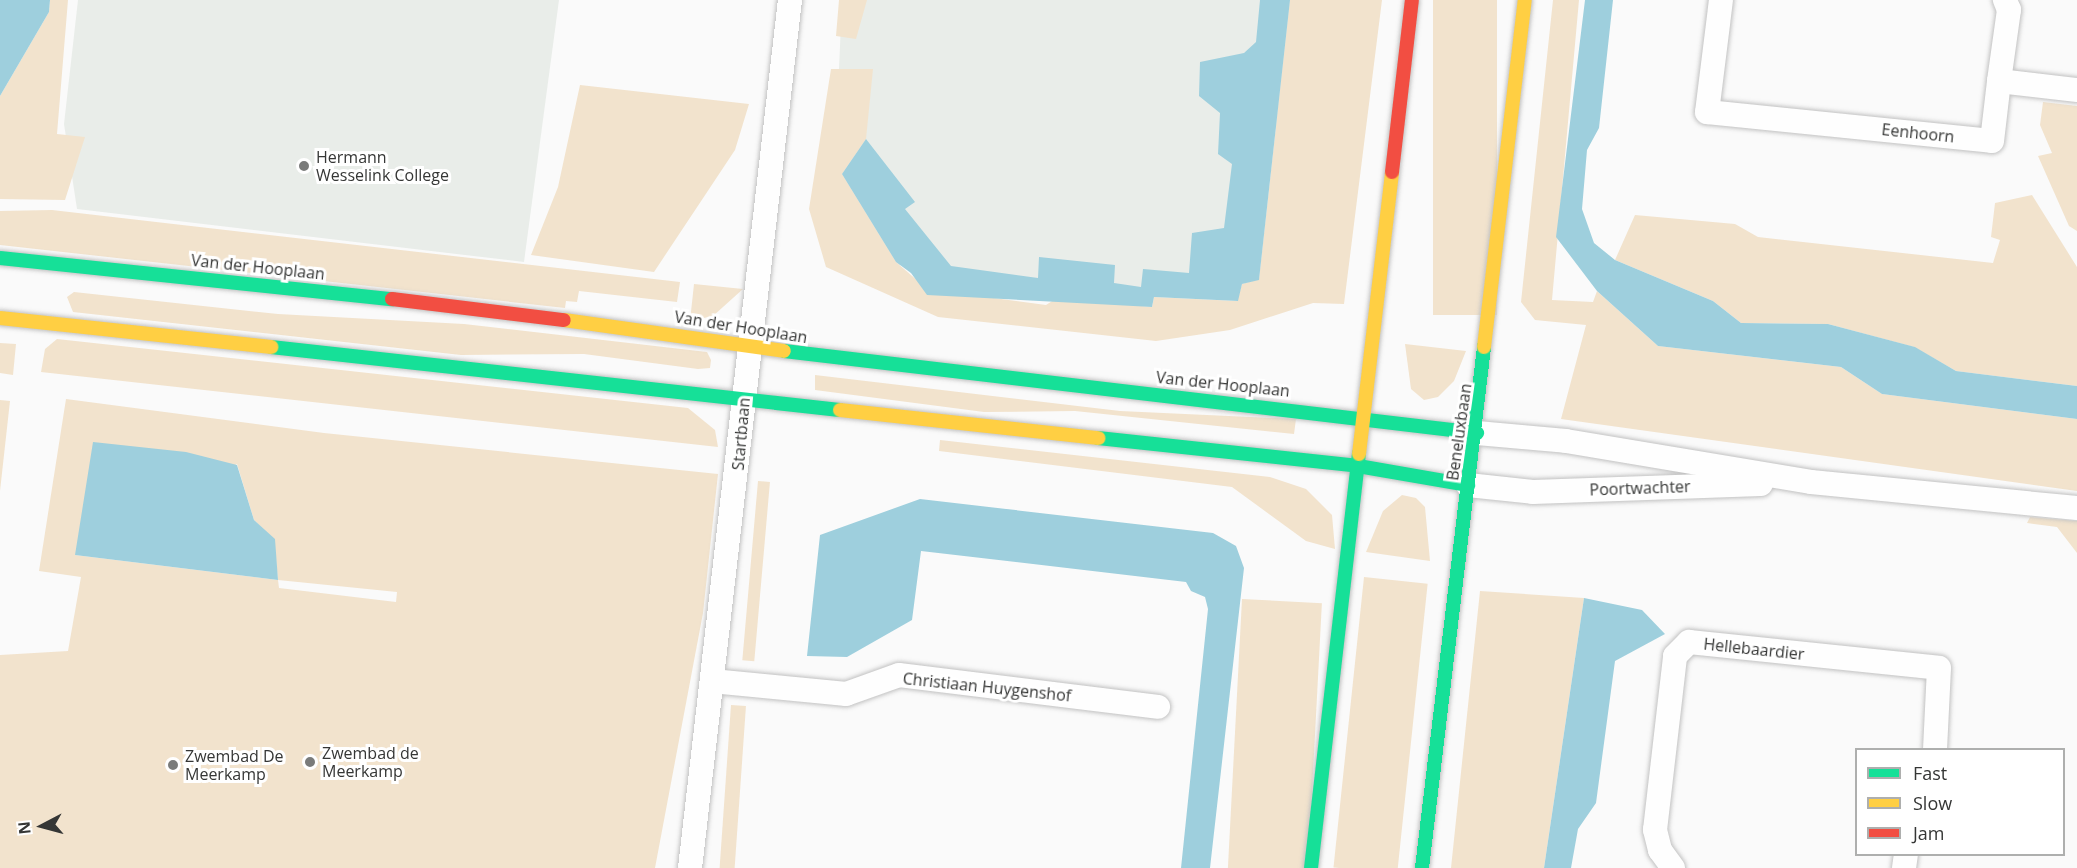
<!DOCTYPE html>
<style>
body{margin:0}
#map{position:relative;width:2077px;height:868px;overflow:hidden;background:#fafafa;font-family:"Open Sans",sans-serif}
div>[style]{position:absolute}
.built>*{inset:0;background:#e9ede9}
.green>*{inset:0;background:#f2e3cd;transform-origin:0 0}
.water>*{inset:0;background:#9ecfdd}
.roads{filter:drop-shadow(0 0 2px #c2c2c2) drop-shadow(0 0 2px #c2c2c2)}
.street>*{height:24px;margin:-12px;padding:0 12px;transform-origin:12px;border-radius:12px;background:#fefefe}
.fast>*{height:14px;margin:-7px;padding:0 7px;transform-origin:7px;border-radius:7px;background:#16e098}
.slow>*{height:14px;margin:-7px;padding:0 7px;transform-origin:7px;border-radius:7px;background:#ffcf43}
.jam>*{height:14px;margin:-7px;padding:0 7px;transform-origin:7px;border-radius:7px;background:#f24e42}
.dots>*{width:16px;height:16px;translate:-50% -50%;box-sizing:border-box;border:3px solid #fff;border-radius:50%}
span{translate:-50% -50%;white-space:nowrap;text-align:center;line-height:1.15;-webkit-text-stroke:6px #fff;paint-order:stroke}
.street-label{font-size:16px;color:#353635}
.poi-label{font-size:16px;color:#353635}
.left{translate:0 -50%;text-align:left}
.legend{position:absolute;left:1855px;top:748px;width:210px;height:108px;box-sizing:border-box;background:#fff;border:2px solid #aeafae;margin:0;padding:8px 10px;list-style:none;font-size:18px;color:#353635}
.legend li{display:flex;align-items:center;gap:12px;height:30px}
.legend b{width:30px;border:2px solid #aeafae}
.north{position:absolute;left:12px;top:796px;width:60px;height:60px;-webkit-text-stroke:4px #fff;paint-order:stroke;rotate:264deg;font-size:16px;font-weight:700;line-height:24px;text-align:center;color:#353635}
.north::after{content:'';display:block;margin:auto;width:21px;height:27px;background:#353635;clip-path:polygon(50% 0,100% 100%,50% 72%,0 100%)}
</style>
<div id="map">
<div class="built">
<i style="clip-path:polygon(78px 0,559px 0,524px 262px,77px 209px,64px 124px)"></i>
<i style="clip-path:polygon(842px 0,1315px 0,1234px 266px,1115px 303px,831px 253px)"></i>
</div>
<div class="green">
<i style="clip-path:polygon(50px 0,68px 0,57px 134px,85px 137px,65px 200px,0 199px,0 96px,49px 12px)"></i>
<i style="clip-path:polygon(839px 0,867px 0,856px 39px,836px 36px)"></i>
<i style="clip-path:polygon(1290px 0,1382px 0,1344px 304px,1313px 303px,1230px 330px,1156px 341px,938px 317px,826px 267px,809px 209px,831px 69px,873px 69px,866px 139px,842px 174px,896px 262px,927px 289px,1046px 305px,1057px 298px,1152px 307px,1154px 297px,1237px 301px,1242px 284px,1259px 279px)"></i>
<i style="left:1433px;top:0;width:64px;height:315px"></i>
<i style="clip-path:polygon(1553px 0,1579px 0,1552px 300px,1593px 302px,1597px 291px,1658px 346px,1841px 367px,1882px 394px,2077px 419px,2077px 491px,1561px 419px,1586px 325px,1535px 320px,1521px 302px)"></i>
<i style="clip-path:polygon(580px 85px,749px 104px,735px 150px,654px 272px,531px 255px,558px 187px)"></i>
<i style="clip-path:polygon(2043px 102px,2077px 106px,2077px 231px,2069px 226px,2038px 156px,2052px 153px,2040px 125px)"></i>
<i style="clip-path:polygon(2032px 195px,2077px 267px,2077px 386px,1956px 371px,1914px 347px,1828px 324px,1741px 323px,1713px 301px,1615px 260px,1635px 215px,1735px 224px,1758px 237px,1993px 263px,2000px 240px,1991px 237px,1995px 203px)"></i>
<i style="clip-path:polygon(52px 210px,680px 282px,677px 302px,579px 291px,577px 302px,566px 301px,565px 308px,0 245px,0 211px)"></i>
<i style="clip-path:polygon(694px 284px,743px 289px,713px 316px,690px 321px)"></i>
<i style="clip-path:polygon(74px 292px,278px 314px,464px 324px,707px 352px,711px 360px,710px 368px,698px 369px,584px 354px,461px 355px,73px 312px,67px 297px)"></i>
<i style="clip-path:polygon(57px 339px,688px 408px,715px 430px,718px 447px,41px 372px,45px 349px)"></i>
<i style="clip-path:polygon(0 343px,16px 344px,13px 375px,0 373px)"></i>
<i style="clip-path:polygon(1405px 344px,1466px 351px,1454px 381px,1438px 397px,1424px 400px,1411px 389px)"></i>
<i style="clip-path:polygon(815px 375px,1120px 411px,1296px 419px,1294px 434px,1075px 411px,984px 412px,815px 390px)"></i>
<i style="clip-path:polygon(evenodd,66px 399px,324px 433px,718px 474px,703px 613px,655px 868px,0 868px,0 655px,68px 651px,81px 577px,39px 571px,66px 399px,237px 464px,254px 520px,274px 539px,278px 580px,75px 555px,237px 464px,66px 399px,278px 580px,397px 592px,396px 602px,279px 588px,278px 580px)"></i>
<i style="clip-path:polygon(0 400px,10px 401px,0 491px)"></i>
<i style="clip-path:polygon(940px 440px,1270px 477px,1306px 489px,1332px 515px,1335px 549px,1306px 541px,1232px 487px,939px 451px)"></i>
<i style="left:758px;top:481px;width:12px;height:180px;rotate:5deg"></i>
<i style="clip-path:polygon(1402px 495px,1416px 498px,1425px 507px,1430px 561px,1366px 552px,1383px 511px)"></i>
<i style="clip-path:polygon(2030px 517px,2077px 521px,2077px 553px,2057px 527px,2027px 523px)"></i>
<i style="left:1364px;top:577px;width:64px;height:292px;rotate:6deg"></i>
<i style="clip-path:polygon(1480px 591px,1584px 598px,1544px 868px,1451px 868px)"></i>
<i style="left:1242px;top:599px;width:80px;height:271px;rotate:3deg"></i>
<i style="left:731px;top:705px;width:15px;height:164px;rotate:4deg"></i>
</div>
<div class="water">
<i style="clip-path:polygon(0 0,50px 0,49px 12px,0 96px)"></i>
<i style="clip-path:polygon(1260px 0,1290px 0,1259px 280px,1242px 284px,1238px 301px,1154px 297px,1152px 307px,927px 295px,911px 273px,896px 262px,842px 174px,866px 139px,915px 202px,905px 209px,951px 266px,1038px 278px,1039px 257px,1115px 265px,1114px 283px,1141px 287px,1143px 269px,1189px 273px,1192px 233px,1224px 228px,1232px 164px,1218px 154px,1220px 113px,1199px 96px,1200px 62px,1244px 53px,1256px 42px)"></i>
<i style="clip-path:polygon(1585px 0,1613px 0,1599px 128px,1587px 150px,1582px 209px,1594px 243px,1615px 260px,1713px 301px,1741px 323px,1828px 324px,1915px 347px,1956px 371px,2077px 386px,2077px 419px,1882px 394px,1841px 367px,1658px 346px,1597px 291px,1556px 237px)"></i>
<i style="clip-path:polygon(93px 442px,186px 452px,237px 465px,254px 520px,275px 539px,278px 580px,75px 555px)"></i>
<i style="clip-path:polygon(920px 499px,1213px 533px,1236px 546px,1244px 568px,1210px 868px,1181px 868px,1208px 609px,1205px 597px,1191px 591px,1186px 582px,921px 551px,912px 620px,847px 657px,807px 656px,820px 535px)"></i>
<i style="clip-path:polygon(1584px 598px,1642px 610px,1665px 634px,1615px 661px,1596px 803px,1578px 829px,1571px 868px,1544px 868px)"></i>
</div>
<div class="roads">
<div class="street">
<i style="left:1721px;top:0;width:113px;rotate:97.1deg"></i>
<i style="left:1707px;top:112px;width:286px;rotate:5.8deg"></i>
<i style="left:1992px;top:141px;width:60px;rotate:-83.3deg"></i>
<i style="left:1999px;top:81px;width:79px;rotate:6.6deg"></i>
<i style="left:1999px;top:81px;width:72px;rotate:-82deg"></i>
<i style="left:2009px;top:10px;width:11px;rotate:-112deg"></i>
<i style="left:1477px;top:433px;width:89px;rotate:5.1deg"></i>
<i style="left:1566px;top:441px;width:248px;rotate:9.5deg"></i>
<i style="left:1811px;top:482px;width:267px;rotate:5.6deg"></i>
<i style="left:1468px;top:485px;width:65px;rotate:6.1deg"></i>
<i style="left:1533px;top:492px;width:228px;rotate:-2deg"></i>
<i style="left:712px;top:681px;width:135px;rotate:5.5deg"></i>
<i style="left:846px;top:694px;width:56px;rotate:-19.7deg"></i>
<i style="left:899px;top:675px;width:261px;rotate:7deg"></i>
<i style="left:690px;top:868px;width:874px;rotate:-83.43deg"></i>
<i style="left:1673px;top:868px;width:22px;rotate:-126deg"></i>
<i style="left:1660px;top:850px;width:21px;rotate:-104deg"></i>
<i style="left:1655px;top:830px;width:175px;rotate:-83.4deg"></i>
<i style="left:1675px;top:656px;width:20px;rotate:-45deg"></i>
<i style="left:1689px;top:642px;width:251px;rotate:5.9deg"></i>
<i style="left:1939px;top:668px;width:82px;rotate:92.8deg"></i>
<i style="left:1904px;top:868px;width:14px;rotate:-82deg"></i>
</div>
<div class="fast">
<i style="left:0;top:258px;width:394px;rotate:6deg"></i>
<i style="left:271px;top:347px;width:572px;rotate:6.32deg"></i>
<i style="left:784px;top:351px;width:698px;rotate:6.75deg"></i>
<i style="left:1098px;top:438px;width:262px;rotate:6.1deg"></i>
<i style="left:1358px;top:466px;width:112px;rotate:9.8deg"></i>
<i style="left:1311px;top:868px;width:417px;rotate:-83.4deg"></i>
<i style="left:1422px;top:868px;width:525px;rotate:-83.21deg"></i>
</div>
<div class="slow">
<i style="left:0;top:318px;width:273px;rotate:6.1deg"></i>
<i style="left:564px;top:320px;width:222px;rotate:8deg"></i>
<i style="left:1484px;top:347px;width:349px;rotate:-83.3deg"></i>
<i style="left:840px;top:410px;width:260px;rotate:6.2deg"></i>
<i style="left:1359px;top:454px;width:284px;rotate:-83.3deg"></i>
</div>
<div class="jam">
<i style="left:1392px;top:172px;width:173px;rotate:-83.4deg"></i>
<i style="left:392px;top:299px;width:173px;rotate:7deg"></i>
</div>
</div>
<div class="dots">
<i style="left:304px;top:166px;background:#7a7b7a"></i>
<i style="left:310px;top:762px;background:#7a7b7a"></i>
<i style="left:173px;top:765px;background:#7a7b7a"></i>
</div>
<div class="street-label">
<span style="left:1918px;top:133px;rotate:6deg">Eenhoorn</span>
<span style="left:258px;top:267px;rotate:6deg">Van der Hooplaan</span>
<span style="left:741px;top:327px;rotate:9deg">Van der Hooplaan</span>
<span style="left:1223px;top:384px;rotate:6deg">Van der Hooplaan</span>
<span style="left:1459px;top:432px;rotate:-82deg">Beneluxbaan</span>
<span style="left:741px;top:434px;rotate:-85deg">Startbaan</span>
<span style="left:1640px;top:488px;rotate:-2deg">Poortwachter</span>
<span style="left:1754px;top:649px;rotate:6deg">Hellebaardier</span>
<span style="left:987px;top:687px;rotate:6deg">Christiaan Huygenshof</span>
</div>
<div class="poi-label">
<span class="left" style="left:316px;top:166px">Hermann<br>Wesselink College</span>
<span class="left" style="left:322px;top:762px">Zwembad de<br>Meerkamp</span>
<span class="left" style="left:185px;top:765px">Zwembad De<br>Meerkamp</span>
</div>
<ul class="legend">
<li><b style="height:8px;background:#16e098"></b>Fast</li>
<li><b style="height:8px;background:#ffcf43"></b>Slow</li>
<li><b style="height:8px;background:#f24e42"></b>Jam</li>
</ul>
<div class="north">N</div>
</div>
